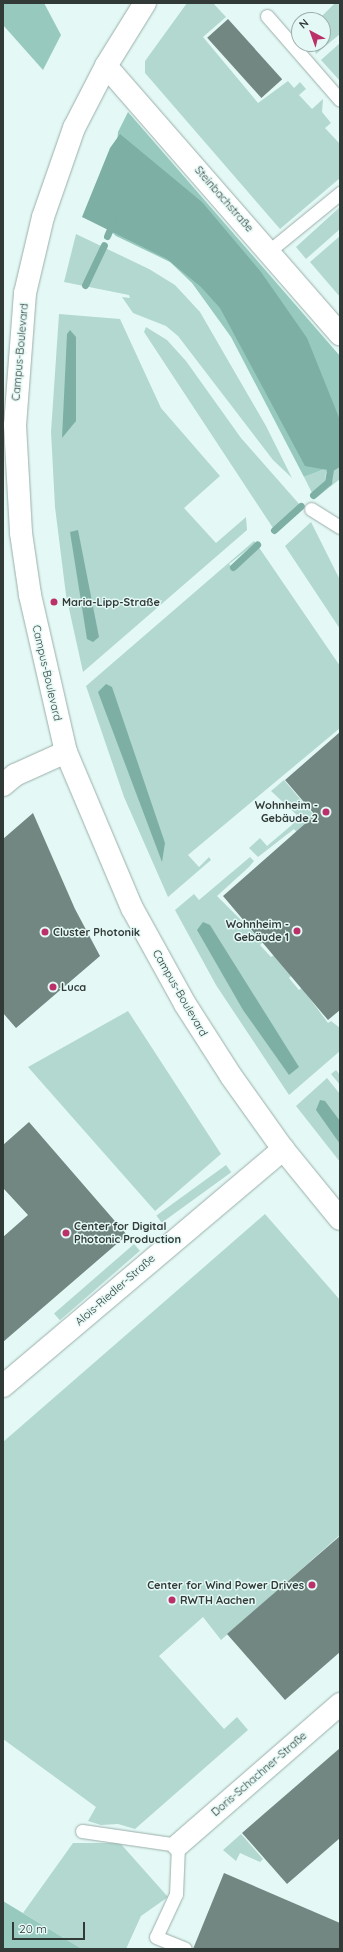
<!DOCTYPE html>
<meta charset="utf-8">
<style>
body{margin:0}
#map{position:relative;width:343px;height:1952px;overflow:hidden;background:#e4f9f5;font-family:Quicksand,sans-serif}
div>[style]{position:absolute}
.green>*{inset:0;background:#b2d8d0;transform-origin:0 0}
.forest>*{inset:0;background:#97c9bf}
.water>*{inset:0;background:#7dafa5}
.stream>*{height:7px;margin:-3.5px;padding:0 3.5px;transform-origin:3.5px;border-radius:3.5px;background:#7dafa5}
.building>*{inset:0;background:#738782;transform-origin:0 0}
.roads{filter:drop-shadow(0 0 1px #9aaeaa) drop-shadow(0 0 1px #9aaeaa)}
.service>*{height:13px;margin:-6.5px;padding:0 6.5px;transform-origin:6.5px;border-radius:6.5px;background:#fff}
.minor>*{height:22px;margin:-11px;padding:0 11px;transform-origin:11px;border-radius:11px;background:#fff}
.tertiary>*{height:22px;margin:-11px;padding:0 11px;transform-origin:11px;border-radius:11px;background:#fff}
.dots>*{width:11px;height:11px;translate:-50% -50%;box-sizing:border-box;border:2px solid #e4f9f5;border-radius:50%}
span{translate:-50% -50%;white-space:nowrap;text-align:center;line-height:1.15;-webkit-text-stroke:3px #e4f9f5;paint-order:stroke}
.street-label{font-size:11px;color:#323a38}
.poi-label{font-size:11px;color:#323a38;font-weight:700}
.left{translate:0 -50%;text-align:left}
.right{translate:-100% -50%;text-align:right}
.frame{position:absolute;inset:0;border:4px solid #323a38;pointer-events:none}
.north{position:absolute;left:291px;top:12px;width:40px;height:40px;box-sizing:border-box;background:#e4f9f5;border:1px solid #9dada9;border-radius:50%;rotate:319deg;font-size:11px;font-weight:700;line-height:16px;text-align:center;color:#323a38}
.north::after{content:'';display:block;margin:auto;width:14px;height:18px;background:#bb3068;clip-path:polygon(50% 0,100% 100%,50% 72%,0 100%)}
.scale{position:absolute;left:12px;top:1922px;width:73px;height:18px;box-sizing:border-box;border:2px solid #323a38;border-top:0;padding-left:5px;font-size:12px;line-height:14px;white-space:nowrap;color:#323a38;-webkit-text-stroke:3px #e4f9f5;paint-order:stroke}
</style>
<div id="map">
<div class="green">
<i style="clip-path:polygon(187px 3px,213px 3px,226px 17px,203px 37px,258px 103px,288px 81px,294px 88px,300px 82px,306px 89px,299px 95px,312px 109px,323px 99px,322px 112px,331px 123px,325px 128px,340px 144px,340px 178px,280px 229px,145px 73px,145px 61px)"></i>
<i style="clip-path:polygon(335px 3px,340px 3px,340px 34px,316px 54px,313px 44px,323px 44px,323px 20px,318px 20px)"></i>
<i style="clip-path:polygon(340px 43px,340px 81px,321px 60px)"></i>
<i style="clip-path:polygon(340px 207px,340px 229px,306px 259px,296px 247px)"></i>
<i style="clip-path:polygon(76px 234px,149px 269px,175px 285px,200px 312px,266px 426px,292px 478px,273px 460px,178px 336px,166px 326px,133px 313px,122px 297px,130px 298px,129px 295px,64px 282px)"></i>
<i style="clip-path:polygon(340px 236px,340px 297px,310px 262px)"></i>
<i style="clip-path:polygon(59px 314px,120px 319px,161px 408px,220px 476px,184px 508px,216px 543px,246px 517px,247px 530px,83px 672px,66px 595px,55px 507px,51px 432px)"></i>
<i style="clip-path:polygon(146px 327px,167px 340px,186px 361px,241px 438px,300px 505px,273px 528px,144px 332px)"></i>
<i style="clip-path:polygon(340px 463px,340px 479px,316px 498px,329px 483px,329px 472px,326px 472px,325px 482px,312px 493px,304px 477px)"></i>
<i style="clip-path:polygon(311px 522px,340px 580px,340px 629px,285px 546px)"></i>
<i style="clip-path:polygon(254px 541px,256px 543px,229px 564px,236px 571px,234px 567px,258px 546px,340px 666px,340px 728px,188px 855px,199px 867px,209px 857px,211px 860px,168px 897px,124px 797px,86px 686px)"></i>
<i style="clip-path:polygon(284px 780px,340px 846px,340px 882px,294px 829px,258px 857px,249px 848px,260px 838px,267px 846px,300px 818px,271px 791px)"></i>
<i style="clip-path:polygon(250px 857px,254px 861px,249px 867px,217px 896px,263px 942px,260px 945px,271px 957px,274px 955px,292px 975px,289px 978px,299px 990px,302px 988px,328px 1023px,331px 1021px,340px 1028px,340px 1051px,289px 1095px,216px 985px,175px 910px,194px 894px,199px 900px)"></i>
<i style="clip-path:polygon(128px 1011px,221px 1154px,155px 1211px,28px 1067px)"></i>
<i style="clip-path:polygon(336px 1070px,340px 1075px,340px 1085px,331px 1074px)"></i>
<i style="clip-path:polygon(327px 1078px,340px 1094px,340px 1162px,296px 1106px)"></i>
<i style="left:226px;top:1165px;width:9px;height:86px;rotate:54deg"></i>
<i style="clip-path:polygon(265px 1214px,340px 1300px,340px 1535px,221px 1640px,203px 1617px,159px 1656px,224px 1729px,237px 1717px,248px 1730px,135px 1829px,118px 1824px,101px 1825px,88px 1821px,96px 1807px,3px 1739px,3px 1442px)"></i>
<i style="left:134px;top:1244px;width:9px;height:106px;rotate:49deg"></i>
<i style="clip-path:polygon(241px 1834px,263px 1859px,260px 1862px,240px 1853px,236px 1861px,223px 1850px)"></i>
<i style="clip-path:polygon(73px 1843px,120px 1843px,168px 1897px,141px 1916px,126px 1949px,82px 1949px,23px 1913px)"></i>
</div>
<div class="forest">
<i style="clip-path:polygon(3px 3px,44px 3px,61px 35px,43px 70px,3px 25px)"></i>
<i style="clip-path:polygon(128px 112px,340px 356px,340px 463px,304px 477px,231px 337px,192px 283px,170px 262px,116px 236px,95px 216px,116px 152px,118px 132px)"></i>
<i style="clip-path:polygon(3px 1901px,82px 1949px,3px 1949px)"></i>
</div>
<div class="water">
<i style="clip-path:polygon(120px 134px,202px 202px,261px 272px,307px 338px,340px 420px,340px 467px,333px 471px,305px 466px,220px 308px,201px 287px,167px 259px,82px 217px,110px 148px)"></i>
<i style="clip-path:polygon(70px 330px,76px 337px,76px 421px,62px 438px,67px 334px)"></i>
<i style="clip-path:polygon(78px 530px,99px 637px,93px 642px,87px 639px,70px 532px)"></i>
<i style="clip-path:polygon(106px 684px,112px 687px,165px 843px,162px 862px,98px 692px)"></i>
<i style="clip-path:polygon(203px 922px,210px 925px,299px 1067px,289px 1075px,243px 1010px,197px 930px)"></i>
<i style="clip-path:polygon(320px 1100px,325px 1101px,340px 1121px,340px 1144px,316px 1110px)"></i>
</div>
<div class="stream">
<i style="left:107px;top:236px;width:15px;rotate:-67deg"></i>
<i style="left:85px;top:285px;width:44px;rotate:-64.6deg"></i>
<i style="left:313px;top:495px;width:20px;rotate:-41deg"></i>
<i style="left:328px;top:482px;width:20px;rotate:-81deg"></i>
<i style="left:274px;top:530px;width:36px;rotate:-42deg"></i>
<i style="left:233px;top:567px;width:33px;rotate:-43deg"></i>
</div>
<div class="building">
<i style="left:228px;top:19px;width:81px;height:28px;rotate:48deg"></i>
<i style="clip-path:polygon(340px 732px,340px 1010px,328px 1020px,223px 896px,315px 815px,285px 780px)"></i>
<i style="clip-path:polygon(33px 813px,75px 909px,100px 956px,16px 1028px,3px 1013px,3px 839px)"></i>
<i style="clip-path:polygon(29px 1122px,127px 1235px,3px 1342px,3px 1237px,28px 1215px,3px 1188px,3px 1145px)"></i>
<i style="clip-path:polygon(340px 1536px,340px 1652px,285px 1700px,227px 1634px)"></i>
<i style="clip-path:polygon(340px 1748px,340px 1838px,287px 1884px,242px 1833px)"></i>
<i style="clip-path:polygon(224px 1873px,340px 1923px,340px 1949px,193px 1949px)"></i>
</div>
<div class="roads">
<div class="service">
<i style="left:267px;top:16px;width:111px;rotate:49deg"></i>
<i style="left:269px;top:251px;width:92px;rotate:-39.2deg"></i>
<i style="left:311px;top:509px;width:34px;rotate:32deg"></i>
<i style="left:82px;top:1831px;width:97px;rotate:8.3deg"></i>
<i style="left:178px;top:1845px;width:49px;rotate:92.3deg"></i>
<i style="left:176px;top:1894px;width:47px;rotate:114.9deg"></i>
<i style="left:156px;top:1937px;width:31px;rotate:22deg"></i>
</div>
<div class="minor">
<i style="left:106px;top:66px;width:356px;rotate:48.9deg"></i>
<i style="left:3px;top:785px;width:16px;rotate:-40deg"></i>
<i style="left:15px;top:775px;width:56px;rotate:-24.3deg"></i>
<i style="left:3px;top:1386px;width:367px;rotate:-40.2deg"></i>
<i style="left:178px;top:1845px;width:215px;rotate:-41deg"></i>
</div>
<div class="tertiary">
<i style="left:145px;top:3px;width:74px;rotate:121.8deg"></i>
<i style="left:106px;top:66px;width:70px;rotate:117.3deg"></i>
<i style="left:74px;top:128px;width:94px;rotate:109.2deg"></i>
<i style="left:43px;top:217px;width:78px;rotate:103.3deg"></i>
<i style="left:25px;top:293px;width:132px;rotate:94.3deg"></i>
<i style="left:15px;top:425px;width:108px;rotate:86.8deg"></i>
<i style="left:21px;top:533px;width:63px;rotate:81.7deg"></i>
<i style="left:30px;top:595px;width:161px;rotate:77.1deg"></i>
<i style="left:66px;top:752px;width:169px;rotate:67.1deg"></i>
<i style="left:132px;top:908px;width:110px;rotate:61.1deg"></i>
<i style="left:185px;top:1004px;width:85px;rotate:57.4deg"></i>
<i style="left:231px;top:1076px;width:90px;rotate:54.5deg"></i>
<i style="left:283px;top:1149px;width:90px;rotate:50.8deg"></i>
</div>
</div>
<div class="dots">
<i style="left:54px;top:602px;background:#bb3068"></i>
<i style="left:326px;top:812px;background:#bb3068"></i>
<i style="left:297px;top:931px;background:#bb3068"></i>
<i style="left:45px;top:932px;background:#bb3068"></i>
<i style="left:53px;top:987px;background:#bb3068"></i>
<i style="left:66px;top:1233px;background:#bb3068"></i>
<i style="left:312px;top:1585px;background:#bb3068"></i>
<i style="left:172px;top:1600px;background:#bb3068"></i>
</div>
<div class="street-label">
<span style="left:224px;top:199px;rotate:49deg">Steinbachstraße</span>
<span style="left:20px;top:352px;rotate:-85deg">Campus-Boulevard</span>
<span style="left:47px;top:673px;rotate:77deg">Campus-Boulevard</span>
<span style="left:180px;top:993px;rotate:60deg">Campus-Boulevard</span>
<span style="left:115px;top:1290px;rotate:-41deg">Alois-Riedler-Straße</span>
<span style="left:259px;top:1774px;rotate:-41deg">Doris-Schachner-Straße</span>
</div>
<div class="poi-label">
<span class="left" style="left:62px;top:602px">Maria-Lipp-Straße</span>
<span class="right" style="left:318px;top:812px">Wohnheim -<br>Gebäude 2</span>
<span class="right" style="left:289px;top:931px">Wohnheim -<br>Gebäude 1</span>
<span class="left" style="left:53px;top:932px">Cluster Photonik</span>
<span class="left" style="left:61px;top:987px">Luca</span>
<span class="left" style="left:74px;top:1233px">Center for Digital<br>Photonic Production</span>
<span class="right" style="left:304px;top:1585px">Center for Wind Power Drives</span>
<span class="left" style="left:180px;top:1600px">RWTH Aachen</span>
</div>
<div class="frame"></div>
<div class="north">N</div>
<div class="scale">20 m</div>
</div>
